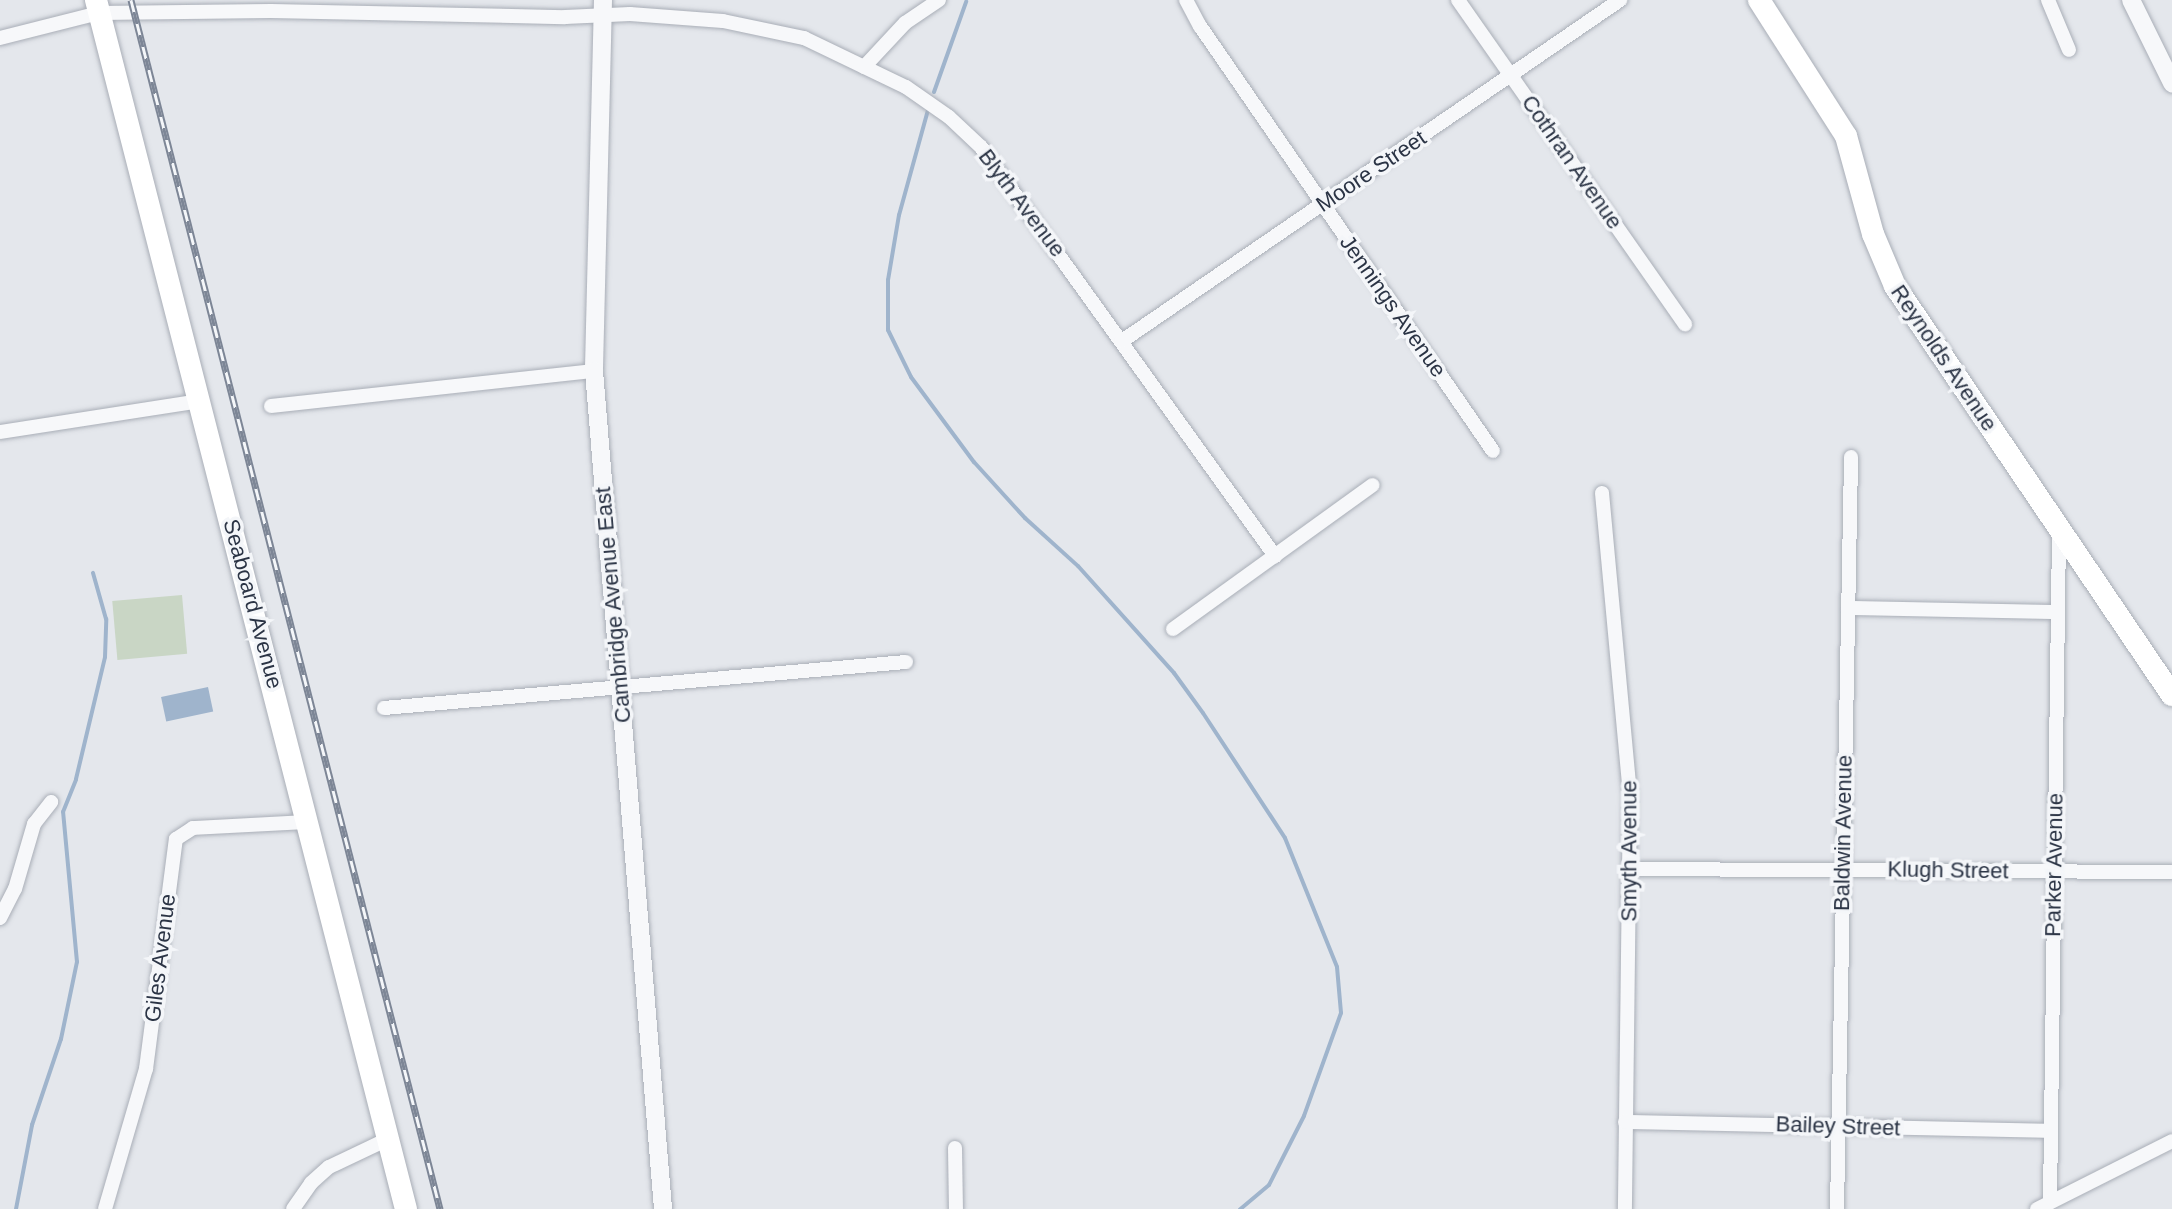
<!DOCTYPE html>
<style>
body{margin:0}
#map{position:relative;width:2172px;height:1209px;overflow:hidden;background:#e4e7ec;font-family:Arial,sans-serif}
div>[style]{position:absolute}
.green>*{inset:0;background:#c9d6c5;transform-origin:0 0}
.water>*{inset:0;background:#9fb4cc;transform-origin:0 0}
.stream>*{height:4px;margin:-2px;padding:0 2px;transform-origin:2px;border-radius:2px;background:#9fb4cc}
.roads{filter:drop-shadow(0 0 2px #a9aeb7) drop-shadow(0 0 2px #a9aeb7)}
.minor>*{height:14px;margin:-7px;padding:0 7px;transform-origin:7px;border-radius:7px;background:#f7f8fa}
.tertiary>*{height:18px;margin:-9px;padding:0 9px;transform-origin:9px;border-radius:9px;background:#f7f8fa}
.secondary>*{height:22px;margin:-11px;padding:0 11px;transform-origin:11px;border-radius:11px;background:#fff}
.rail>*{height:7px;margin-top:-3.5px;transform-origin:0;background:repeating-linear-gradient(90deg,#f4f6f9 0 12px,#7d8696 0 24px);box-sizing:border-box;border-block:2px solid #7d8696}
span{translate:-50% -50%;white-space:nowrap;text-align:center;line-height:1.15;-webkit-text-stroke:7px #f4f6f9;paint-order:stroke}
.street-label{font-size:22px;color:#2b3445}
</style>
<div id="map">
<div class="green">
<i style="left:182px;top:595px;width:59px;height:70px;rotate:85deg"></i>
</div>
<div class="water">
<i style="left:208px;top:687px;width:25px;height:48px;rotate:78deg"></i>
</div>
<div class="stream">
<i style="left:934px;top:92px;width:96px;rotate:-70.4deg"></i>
<i style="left:928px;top:110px;width:109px;rotate:105.4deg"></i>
<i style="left:899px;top:215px;width:66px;rotate:99.6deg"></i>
<i style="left:888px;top:280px;width:50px;rotate:90deg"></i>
<i style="left:888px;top:330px;width:52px;rotate:63.9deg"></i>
<i style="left:911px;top:377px;width:106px;rotate:53.5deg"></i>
<i style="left:974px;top:462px;width:76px;rotate:47.7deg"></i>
<i style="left:1025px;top:518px;width:72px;rotate:42.2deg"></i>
<i style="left:1078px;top:566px;width:144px;rotate:48.1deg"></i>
<i style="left:1174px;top:673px;width:49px;rotate:54.1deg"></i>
<i style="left:1203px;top:713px;width:149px;rotate:56.7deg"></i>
<i style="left:1285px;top:838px;width:139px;rotate:68deg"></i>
<i style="left:1337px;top:967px;width:46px;rotate:85deg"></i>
<i style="left:1341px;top:1013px;width:109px;rotate:109.8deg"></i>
<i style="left:1304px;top:1116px;width:77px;rotate:116.9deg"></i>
<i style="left:1269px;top:1185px;width:38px;rotate:140deg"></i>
<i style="left:16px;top:1209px;width:86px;rotate:-79.2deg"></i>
<i style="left:32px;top:1125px;width:91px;rotate:-71.4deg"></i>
<i style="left:61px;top:1039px;width:79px;rotate:-78.3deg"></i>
<i style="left:77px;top:962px;width:151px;rotate:-95.3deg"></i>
<i style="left:63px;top:812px;width:35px;rotate:-68deg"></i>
<i style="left:76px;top:779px;width:125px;rotate:-76.6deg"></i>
<i style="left:105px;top:657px;width:38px;rotate:-88deg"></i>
<i style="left:106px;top:619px;width:48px;rotate:-105.8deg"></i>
</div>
<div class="roads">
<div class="minor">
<i style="left:1186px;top:0;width:30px;rotate:62deg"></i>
<i style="left:1200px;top:26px;width:516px;rotate:55.42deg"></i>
<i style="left:1458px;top:0;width:396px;rotate:55deg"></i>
<i style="left:2048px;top:0;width:54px;rotate:67.2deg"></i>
<i style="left:0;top:38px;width:102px;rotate:-14.2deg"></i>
<i style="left:99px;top:13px;width:172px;rotate:-0.7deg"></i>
<i style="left:271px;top:11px;width:294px;rotate:1.2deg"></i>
<i style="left:565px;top:17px;width:65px;rotate:-2.6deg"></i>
<i style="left:630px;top:14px;width:93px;rotate:4.3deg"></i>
<i style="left:723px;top:21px;width:83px;rotate:11.9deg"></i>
<i style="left:804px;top:38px;width:113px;rotate:25.7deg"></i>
<i style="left:906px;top:87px;width:52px;rotate:34.9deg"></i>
<i style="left:949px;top:117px;width:44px;rotate:43.2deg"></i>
<i style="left:981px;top:147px;width:504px;rotate:54.29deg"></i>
<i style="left:864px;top:67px;width:60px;rotate:-47deg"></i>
<i style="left:905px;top:23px;width:41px;rotate:-34.1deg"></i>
<i style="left:1122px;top:341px;width:604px;rotate:-34.4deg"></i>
<i style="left:271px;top:406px;width:325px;rotate:-6.2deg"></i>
<i style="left:0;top:432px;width:202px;rotate:-8.8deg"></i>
<i style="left:1602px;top:493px;width:300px;rotate:84.7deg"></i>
<i style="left:1630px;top:792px;width:417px;rotate:90.7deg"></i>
<i style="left:1848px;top:608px;width:209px;rotate:1.1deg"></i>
<i style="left:1173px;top:629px;width:246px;rotate:-35.8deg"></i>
<i style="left:384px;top:708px;width:524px;rotate:-5.04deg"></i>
<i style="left:1629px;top:869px;width:543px;rotate:0.32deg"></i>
<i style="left:0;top:918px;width:33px;rotate:-63deg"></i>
<i style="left:15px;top:889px;width:68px;rotate:-73.7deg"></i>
<i style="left:34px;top:824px;width:28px;rotate:-52deg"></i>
<i style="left:1625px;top:1122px;width:425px;rotate:1.2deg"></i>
<i style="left:955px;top:1148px;width:61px;rotate:89.1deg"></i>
<i style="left:2050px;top:1202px;width:671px;rotate:-89.23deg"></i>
<i style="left:105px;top:1209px;width:146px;rotate:-73.7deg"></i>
<i style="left:146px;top:1069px;width:232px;rotate:-82.6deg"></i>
<i style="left:176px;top:839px;width:20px;rotate:-33deg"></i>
<i style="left:193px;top:828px;width:116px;rotate:-3deg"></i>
<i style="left:293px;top:1209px;width:32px;rotate:-55deg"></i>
<i style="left:311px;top:1183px;width:24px;rotate:-42deg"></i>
<i style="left:329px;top:1167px;width:65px;rotate:-25.4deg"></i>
<i style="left:1837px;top:1209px;width:752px;rotate:-88.93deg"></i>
<i style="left:2037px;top:1209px;width:151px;rotate:-26.7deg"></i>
</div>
<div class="tertiary">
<i style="left:603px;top:0;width:371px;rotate:91.4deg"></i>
<i style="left:594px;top:371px;width:841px;rotate:85.29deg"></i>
<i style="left:2131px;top:0;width:93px;rotate:63.7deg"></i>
</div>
<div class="secondary">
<i style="left:96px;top:0;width:1248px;rotate:75.62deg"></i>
<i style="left:1759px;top:0;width:161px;rotate:57.4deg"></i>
<i style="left:1846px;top:136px;width:102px;rotate:74.6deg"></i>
<i style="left:1873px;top:234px;width:56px;rotate:67.1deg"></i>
<i style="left:1895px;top:286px;width:494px;rotate:55.9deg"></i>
</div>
</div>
<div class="rail">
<i style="left:131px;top:0;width:1248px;rotate:75.66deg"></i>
</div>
<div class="street-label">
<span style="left:1572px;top:162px;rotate:55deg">Cothran Avenue</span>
<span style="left:1371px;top:171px;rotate:-34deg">Moore Street</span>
<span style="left:1022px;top:203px;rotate:53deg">Blyth Avenue</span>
<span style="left:1393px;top:306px;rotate:55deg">Jennings Avenue</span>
<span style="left:1944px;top:358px;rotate:56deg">Reynolds Avenue</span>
<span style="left:253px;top:604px;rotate:75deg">Seaboard Avenue</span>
<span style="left:613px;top:605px;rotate:-95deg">Cambridge Avenue East</span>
<span style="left:1843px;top:833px;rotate:-89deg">Baldwin Avenue</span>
<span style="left:1629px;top:851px;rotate:-90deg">Smyth Avenue</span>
<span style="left:2054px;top:865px;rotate:-89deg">Parker Avenue</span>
<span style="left:1948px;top:870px;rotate:1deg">Klugh Street</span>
<span style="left:160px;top:958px;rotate:-83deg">Giles Avenue</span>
<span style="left:1838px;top:1126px;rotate:2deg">Bailey Street</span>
</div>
</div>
